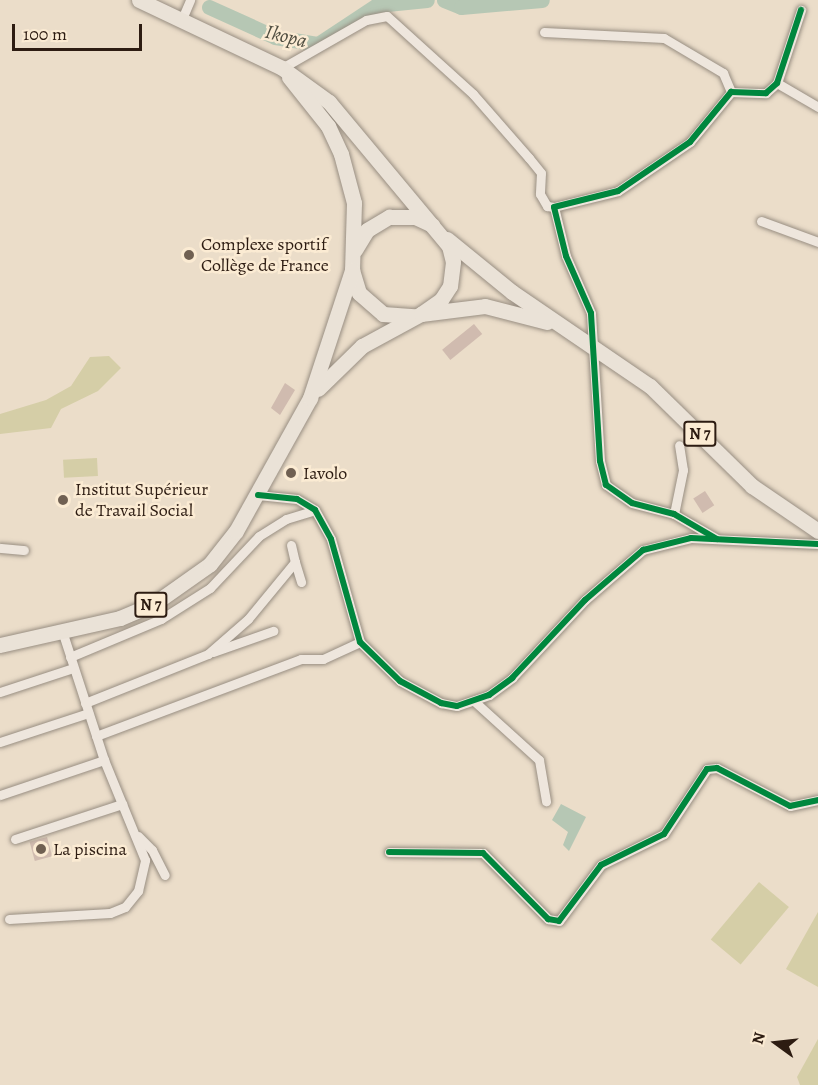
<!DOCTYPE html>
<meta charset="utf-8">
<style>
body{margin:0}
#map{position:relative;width:818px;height:1085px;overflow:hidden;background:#ebddc9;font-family:Alegreya,serif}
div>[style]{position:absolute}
.green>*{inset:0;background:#d5cea7;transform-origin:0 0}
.water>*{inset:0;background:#b6c7b4}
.river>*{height:15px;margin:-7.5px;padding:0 7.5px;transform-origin:7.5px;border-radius:7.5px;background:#b6c7b4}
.building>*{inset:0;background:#d0bbaf;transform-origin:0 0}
.roads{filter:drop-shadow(0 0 2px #988e82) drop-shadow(0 0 2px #988e82)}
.street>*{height:9px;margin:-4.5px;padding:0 4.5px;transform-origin:4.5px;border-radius:4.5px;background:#eee6dd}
.primary>*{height:15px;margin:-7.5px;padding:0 7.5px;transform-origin:7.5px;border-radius:7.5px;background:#eae2d7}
.cycleway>*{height:6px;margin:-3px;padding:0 3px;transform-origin:3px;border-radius:3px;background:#00873e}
.dots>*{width:16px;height:16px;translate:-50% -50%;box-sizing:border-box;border:3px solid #fbebd3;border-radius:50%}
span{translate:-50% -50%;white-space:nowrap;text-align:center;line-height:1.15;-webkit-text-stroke:5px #fbebd3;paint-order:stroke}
.shield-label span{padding:2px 4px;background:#fbebd3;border:2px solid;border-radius:4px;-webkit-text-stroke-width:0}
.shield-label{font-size:16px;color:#2d1c12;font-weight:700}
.poi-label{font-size:18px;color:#2d1c12}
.left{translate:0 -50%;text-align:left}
.water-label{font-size:20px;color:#4f4d40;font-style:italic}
.north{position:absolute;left:746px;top:1013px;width:60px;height:60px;-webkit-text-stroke:4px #fbebd3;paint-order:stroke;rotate:285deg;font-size:16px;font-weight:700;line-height:24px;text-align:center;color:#2d1c12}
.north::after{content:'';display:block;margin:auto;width:21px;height:27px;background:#2d1c12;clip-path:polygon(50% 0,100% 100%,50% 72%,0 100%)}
.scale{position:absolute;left:12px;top:24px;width:130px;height:27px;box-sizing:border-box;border:3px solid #2d1c12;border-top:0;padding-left:8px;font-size:18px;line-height:21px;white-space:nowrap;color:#2d1c12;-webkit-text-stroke:4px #fbebd3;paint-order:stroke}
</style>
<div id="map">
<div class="green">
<i style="clip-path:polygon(109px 356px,121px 368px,98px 391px,61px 409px,51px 428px,0 434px,0 414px,46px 400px,71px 386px,90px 357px)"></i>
<i style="left:97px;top:458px;width:18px;height:34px;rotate:87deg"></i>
<i style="left:759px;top:882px;width:39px;height:75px;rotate:40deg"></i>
<i style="clip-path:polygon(818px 912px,818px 987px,786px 969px)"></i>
<i style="clip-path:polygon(818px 1039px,818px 1085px,800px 1085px,797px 1077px)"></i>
</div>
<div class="water">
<i style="clip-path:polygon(561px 804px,586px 817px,569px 851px,563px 845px,568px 832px,552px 820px)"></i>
</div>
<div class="river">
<i style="left:444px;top:0;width:18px;rotate:22deg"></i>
<i style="left:461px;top:7px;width:81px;rotate:-4.9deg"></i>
<i style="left:209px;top:7px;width:72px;rotate:24.4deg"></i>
<i style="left:275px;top:37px;width:44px;rotate:9.2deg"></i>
<i style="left:318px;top:44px;width:71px;rotate:-33.5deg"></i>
<i style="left:377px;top:5px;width:50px;rotate:-5.7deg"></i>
</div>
<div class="building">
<i style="left:474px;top:324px;width:13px;height:41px;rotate:51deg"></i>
<i style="clip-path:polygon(285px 383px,295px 390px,280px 415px,271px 408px)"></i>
<i style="left:705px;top:491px;width:17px;height:14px;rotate:57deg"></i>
<i style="left:47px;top:837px;width:20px;height:18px;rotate:75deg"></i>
</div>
<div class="roads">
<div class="street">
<i style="left:182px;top:19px;width:21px;rotate:-67deg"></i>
<i style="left:544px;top:32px;width:120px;rotate:2.9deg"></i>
<i style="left:664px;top:38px;width:69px;rotate:30.7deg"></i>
<i style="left:723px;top:73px;width:21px;rotate:67deg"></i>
<i style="left:282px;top:68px;width:97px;rotate:-29.7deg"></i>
<i style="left:366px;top:20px;width:21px;rotate:-11deg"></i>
<i style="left:387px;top:16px;width:116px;rotate:42.2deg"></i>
<i style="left:473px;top:94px;width:85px;rotate:48.8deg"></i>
<i style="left:529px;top:158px;width:19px;rotate:51deg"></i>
<i style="left:541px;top:173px;width:21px;rotate:93deg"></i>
<i style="left:540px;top:194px;width:14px;rotate:60deg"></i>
<i style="left:547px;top:206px;width:7px;rotate:8deg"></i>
<i style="left:777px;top:83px;width:48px;rotate:30.3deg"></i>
<i style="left:761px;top:221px;width:61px;rotate:20.2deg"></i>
<i style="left:258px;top:495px;width:39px;rotate:6deg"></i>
<i style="left:297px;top:499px;width:21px;rotate:31deg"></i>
<i style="left:315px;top:510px;width:33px;rotate:61deg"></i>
<i style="left:331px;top:539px;width:107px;rotate:74.3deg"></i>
<i style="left:360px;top:642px;width:56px;rotate:44.3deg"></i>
<i style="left:400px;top:681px;width:47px;rotate:28.2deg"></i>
<i style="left:441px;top:703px;width:16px;rotate:11deg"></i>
<i style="left:457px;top:706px;width:34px;rotate:-19deg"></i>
<i style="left:489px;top:695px;width:29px;rotate:-36deg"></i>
<i style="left:512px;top:678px;width:107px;rotate:-46.9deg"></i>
<i style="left:585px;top:600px;width:77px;rotate:-40.8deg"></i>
<i style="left:643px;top:550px;width:49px;rotate:-14deg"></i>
<i style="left:691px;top:538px;width:127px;rotate:2.7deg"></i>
<i style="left:674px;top:514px;width:45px;rotate:-78.4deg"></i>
<i style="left:683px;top:470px;width:25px;rotate:-99deg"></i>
<i style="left:717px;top:539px;width:50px;rotate:-149.8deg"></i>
<i style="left:674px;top:514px;width:43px;rotate:-165.3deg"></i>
<i style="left:632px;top:503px;width:32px;rotate:-145deg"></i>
<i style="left:606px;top:485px;width:25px;rotate:-104deg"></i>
<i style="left:600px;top:461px;width:148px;rotate:-93.5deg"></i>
<i style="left:591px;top:313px;width:62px;rotate:-113.7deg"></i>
<i style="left:566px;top:256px;width:50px;rotate:-103.8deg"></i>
<i style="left:554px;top:207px;width:66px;rotate:-14deg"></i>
<i style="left:618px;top:191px;width:87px;rotate:-34.2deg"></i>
<i style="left:690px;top:142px;width:65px;rotate:-50.6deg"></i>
<i style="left:731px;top:92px;width:35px;rotate:2deg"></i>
<i style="left:766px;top:93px;width:15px;rotate:-42deg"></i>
<i style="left:777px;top:83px;width:77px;rotate:-71.8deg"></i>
<i style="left:291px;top:545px;width:17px;rotate:77deg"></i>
<i style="left:0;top:548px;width:24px;rotate:5deg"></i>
<i style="left:213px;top:652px;width:64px;rotate:-19.3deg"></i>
<i style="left:70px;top:657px;width:99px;rotate:-22.7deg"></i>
<i style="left:161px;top:619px;width:58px;rotate:-32.3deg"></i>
<i style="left:210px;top:588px;width:71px;rotate:-46.7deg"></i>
<i style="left:259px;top:536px;width:32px;rotate:-32deg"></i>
<i style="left:286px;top:519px;width:30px;rotate:-17deg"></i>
<i style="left:0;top:692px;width:77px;rotate:-18.2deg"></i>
<i style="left:474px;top:701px;width:88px;rotate:42.2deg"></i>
<i style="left:539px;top:760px;width:42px;rotate:80.3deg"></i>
<i style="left:85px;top:703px;width:132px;rotate:-21.7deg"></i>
<i style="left:208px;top:654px;width:53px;rotate:-41.2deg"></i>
<i style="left:248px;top:619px;width:74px;rotate:-50.5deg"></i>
<i style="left:295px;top:562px;width:21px;rotate:73deg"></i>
<i style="left:96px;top:736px;width:219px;rotate:-20.6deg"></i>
<i style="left:301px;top:659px;width:22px"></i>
<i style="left:323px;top:659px;width:41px;rotate:-24.7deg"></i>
<i style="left:0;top:742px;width:93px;rotate:-18.2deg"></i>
<i style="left:0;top:795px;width:110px;rotate:-18.6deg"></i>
<i style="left:138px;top:836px;width:20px;rotate:45deg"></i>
<i style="left:152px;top:850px;width:28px;rotate:63deg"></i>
<i style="left:15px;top:839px;width:113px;rotate:-18.1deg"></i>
<i style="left:389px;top:852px;width:94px;rotate:0.6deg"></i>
<i style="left:483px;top:853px;width:93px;rotate:45.4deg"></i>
<i style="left:548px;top:919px;width:11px;rotate:10deg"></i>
<i style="left:559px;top:921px;width:70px;rotate:-53.1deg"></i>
<i style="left:601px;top:865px;width:70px;rotate:-26.2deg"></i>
<i style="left:664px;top:834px;width:78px;rotate:-56.5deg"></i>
<i style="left:707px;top:769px;width:10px;rotate:-6deg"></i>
<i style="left:717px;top:768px;width:82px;rotate:27.5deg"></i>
<i style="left:790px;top:806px;width:29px;rotate:-12deg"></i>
<i style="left:9px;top:919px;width:101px;rotate:-3.4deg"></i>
<i style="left:110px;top:913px;width:16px;rotate:-22deg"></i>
<i style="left:125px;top:907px;width:21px;rotate:-51deg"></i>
<i style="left:138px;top:891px;width:32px;rotate:-77deg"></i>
<i style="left:145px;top:860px;width:108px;rotate:-112.3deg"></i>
<i style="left:104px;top:760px;width:136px;rotate:-108deg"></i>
</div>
<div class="primary">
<i style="left:139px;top:0;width:158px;rotate:25.4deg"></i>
<i style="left:282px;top:68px;width:58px;rotate:35.9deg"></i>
<i style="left:329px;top:102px;width:187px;rotate:50.2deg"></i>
<i style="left:449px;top:246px;width:16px;rotate:76deg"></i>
<i style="left:453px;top:262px;width:24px;rotate:97deg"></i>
<i style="left:450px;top:286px;width:17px;rotate:123deg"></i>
<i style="left:441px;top:300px;width:24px;rotate:145deg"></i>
<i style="left:289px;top:77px;width:63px;rotate:51.5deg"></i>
<i style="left:328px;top:126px;width:31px;rotate:65deg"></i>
<i style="left:341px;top:154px;width:51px;rotate:75.1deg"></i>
<i style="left:354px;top:203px;width:67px;rotate:91.7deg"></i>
<i style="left:352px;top:270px;width:24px;rotate:73deg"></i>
<i style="left:359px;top:293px;width:32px;rotate:41deg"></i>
<i style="left:383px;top:314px;width:31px;rotate:4deg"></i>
<i style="left:447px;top:239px;width:84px;rotate:39.2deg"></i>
<i style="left:512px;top:292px;width:167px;rotate:34.3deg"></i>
<i style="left:650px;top:386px;width:143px;rotate:44.4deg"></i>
<i style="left:752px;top:486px;width:80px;rotate:34.3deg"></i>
<i style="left:355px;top:250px;width:23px;rotate:-59deg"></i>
<i style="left:367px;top:230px;width:26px;rotate:-31deg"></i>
<i style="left:389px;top:217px;width:26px"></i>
<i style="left:415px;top:217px;width:19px;rotate:25deg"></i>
<i style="left:318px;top:389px;width:62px;rotate:-44.3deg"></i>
<i style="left:362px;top:346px;width:67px;rotate:-28.5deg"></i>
<i style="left:421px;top:314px;width:64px;rotate:-7.1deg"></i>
<i style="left:485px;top:306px;width:64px;rotate:14.5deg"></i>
<i style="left:0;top:645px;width:123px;rotate:-12.7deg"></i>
<i style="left:120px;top:618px;width:38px;rotate:-23deg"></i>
<i style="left:155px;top:603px;width:67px;rotate:-35.3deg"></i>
<i style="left:210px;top:564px;width:42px;rotate:-51.8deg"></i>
<i style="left:236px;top:531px;width:152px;rotate:-60.9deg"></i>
<i style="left:310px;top:398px;width:135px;rotate:-71.8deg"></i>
</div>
</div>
<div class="cycleway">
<i style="left:258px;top:495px;width:39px;rotate:6deg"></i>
<i style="left:297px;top:499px;width:21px;rotate:31deg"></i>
<i style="left:315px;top:510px;width:33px;rotate:61deg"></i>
<i style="left:331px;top:539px;width:107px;rotate:74.3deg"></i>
<i style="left:360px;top:642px;width:56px;rotate:44.3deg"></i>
<i style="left:400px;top:681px;width:47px;rotate:28.2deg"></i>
<i style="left:441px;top:703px;width:16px;rotate:11deg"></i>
<i style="left:457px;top:706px;width:34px;rotate:-19deg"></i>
<i style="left:489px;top:695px;width:29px;rotate:-36deg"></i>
<i style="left:512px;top:678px;width:107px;rotate:-46.9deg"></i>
<i style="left:585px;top:600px;width:77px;rotate:-40.8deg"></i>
<i style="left:643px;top:550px;width:49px;rotate:-14deg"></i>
<i style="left:691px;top:538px;width:127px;rotate:2.7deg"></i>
<i style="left:717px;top:539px;width:50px;rotate:-149.8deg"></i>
<i style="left:674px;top:514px;width:43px;rotate:-165.3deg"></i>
<i style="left:632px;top:503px;width:32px;rotate:-145deg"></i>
<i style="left:606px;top:485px;width:25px;rotate:-104deg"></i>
<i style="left:600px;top:461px;width:148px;rotate:-93.5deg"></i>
<i style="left:591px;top:313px;width:62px;rotate:-113.7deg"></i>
<i style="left:566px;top:256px;width:50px;rotate:-103.8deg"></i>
<i style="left:554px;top:207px;width:66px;rotate:-14deg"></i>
<i style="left:618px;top:191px;width:87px;rotate:-34.2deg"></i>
<i style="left:690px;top:142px;width:65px;rotate:-50.6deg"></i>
<i style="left:731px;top:92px;width:35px;rotate:2deg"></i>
<i style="left:766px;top:93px;width:15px;rotate:-42deg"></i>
<i style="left:777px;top:83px;width:77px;rotate:-71.8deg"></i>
<i style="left:389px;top:852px;width:94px;rotate:0.6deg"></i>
<i style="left:483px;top:853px;width:93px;rotate:45.4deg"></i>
<i style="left:548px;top:919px;width:11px;rotate:10deg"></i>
<i style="left:559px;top:921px;width:70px;rotate:-53.1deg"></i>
<i style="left:601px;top:865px;width:70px;rotate:-26.2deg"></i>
<i style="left:664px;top:834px;width:78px;rotate:-56.5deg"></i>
<i style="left:707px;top:769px;width:10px;rotate:-6deg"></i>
<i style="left:717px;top:768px;width:82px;rotate:27.5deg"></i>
<i style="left:790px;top:806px;width:29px;rotate:-12deg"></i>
</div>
<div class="dots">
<i style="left:189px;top:255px;background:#706052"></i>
<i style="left:291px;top:473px;background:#706052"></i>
<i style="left:63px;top:500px;background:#706052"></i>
<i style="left:41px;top:849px;background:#706052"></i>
</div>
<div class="shield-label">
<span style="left:700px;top:434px">N 7</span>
<span style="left:151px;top:605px">N 7</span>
</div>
<div class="poi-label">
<span class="left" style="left:201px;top:255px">Complexe sportif<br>Collège de France</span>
<span class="left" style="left:303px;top:473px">Iavolo</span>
<span class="left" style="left:75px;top:500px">Institut Supérieur<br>de Travail Social</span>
<span class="left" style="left:53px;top:849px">La piscina</span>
</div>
<div class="water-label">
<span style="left:286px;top:36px;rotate:14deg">Ikopa</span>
</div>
<div class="north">N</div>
<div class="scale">100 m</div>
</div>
